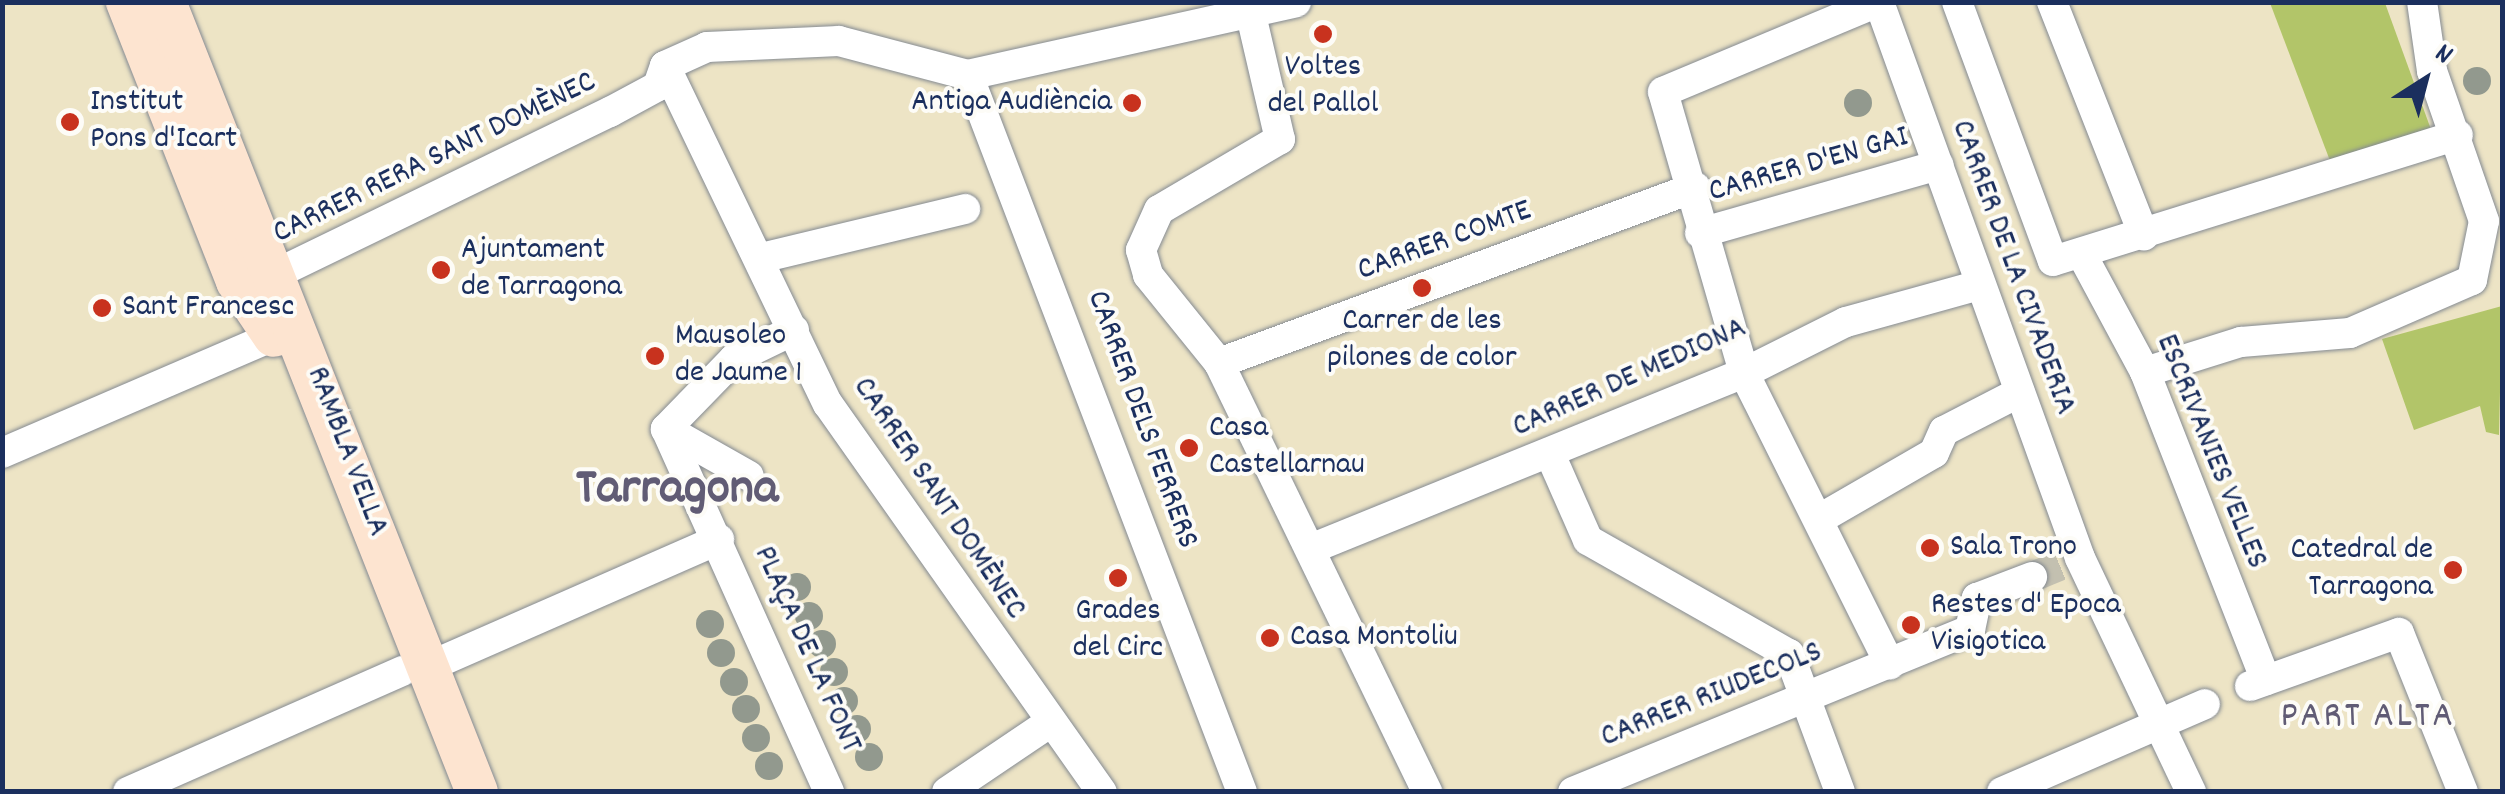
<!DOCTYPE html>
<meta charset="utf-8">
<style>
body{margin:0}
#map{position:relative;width:2505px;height:794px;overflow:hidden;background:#ede4c5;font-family:Dekko,sans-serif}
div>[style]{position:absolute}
.green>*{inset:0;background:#b2c569}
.street-tunnel>*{height:30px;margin-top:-15px;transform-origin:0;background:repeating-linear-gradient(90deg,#c3c0b0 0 30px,transparent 0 45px)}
.roads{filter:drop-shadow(0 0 2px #848a92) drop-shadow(0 0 2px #848a92)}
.street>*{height:30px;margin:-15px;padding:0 15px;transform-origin:15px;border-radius:15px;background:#fff}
.secondary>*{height:42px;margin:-21px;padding:0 21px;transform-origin:21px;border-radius:21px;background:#fde4d0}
.trees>*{width:28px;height:28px;margin:-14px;border-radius:50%;background:#92998e}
.dots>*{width:28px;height:28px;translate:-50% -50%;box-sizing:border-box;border:5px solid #fdfcf7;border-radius:50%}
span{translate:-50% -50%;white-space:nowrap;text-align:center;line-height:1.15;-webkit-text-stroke:8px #fdfcf7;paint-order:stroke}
.poi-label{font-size:32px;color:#1b2f5e}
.right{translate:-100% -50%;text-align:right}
.left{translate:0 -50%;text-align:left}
.street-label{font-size:32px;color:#1b2f5e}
.quarter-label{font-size:38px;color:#615c75;letter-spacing:2.5px}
.town-label{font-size:52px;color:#615c75;font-weight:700}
.frame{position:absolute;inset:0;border:5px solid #1b2f5e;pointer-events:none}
.north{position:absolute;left:2375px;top:30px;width:100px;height:100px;-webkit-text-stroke:8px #fdfcf7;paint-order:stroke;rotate:36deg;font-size:28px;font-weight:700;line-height:40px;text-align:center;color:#1b2f5e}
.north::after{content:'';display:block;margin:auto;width:35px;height:45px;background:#1b2f5e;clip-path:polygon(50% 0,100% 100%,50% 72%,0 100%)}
</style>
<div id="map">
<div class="green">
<i style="clip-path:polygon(2270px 3px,2385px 3px,2433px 135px,2332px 166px)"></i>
<i style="clip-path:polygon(2502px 306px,2499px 435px,2486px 432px,2480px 406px,2414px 430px,2382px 339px)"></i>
</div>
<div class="street-tunnel">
<i style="left:2032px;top:577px;width:42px;rotate:-22.3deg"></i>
</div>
<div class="roads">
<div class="street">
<i style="left:1248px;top:2px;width:141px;rotate:76.9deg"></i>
<i style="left:1280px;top:139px;width:140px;rotate:149.6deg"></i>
<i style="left:1159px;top:210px;width:44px;rotate:114.2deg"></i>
<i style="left:1141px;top:250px;width:26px;rotate:74deg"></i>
<i style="left:1148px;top:275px;width:113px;rotate:51.1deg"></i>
<i style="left:1219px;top:363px;width:477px;rotate:64.1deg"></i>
<i style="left:1878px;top:2px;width:233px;rotate:157.3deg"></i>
<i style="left:1663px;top:92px;width:292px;rotate:73.9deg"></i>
<i style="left:1744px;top:373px;width:326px;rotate:63.4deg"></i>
<i style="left:1879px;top:2px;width:591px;rotate:70.12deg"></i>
<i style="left:2080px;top:558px;width:259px;rotate:64.6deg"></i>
<i style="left:1957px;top:2px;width:276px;rotate:69.7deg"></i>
<i style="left:2053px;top:261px;width:424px;rotate:-17.3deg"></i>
<i style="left:2052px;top:2px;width:251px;rotate:68.5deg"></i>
<i style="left:665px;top:66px;width:375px;rotate:64.3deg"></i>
<i style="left:828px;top:404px;width:475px;rotate:54.8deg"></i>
<i style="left:665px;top:66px;width:46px;rotate:-24.3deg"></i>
<i style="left:707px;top:47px;width:132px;rotate:-2.6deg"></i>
<i style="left:839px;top:41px;width:133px;rotate:14.8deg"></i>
<i style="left:968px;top:75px;width:768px;rotate:69.09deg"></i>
<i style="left:968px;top:75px;width:336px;rotate:-12.5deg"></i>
<i style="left:1700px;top:233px;width:248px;rotate:-15.9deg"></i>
<i style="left:2081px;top:253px;width:135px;rotate:61.7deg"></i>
<i style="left:2145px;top:372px;width:331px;rotate:68.6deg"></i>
<i style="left:761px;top:258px;width:210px;rotate:-13.5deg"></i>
<i style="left:794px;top:330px;width:67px;rotate:154.2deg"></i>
<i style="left:734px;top:359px;width:98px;rotate:134.2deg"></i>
<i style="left:666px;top:429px;width:398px;rotate:65.8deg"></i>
<i style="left:1219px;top:363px;width:508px;rotate:-20.25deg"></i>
<i style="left:2145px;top:372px;width:101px;rotate:-17.4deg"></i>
<i style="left:2241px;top:342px;width:109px;rotate:-4.7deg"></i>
<i style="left:2350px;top:333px;width:133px;rotate:-23.5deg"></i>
<i style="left:2472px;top:280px;width:60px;rotate:-78.5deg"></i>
<i style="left:2484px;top:221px;width:159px;rotate:-109.1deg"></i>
<i style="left:2432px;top:71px;width:70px;rotate:-98.2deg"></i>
<i style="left:666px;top:429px;width:95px;rotate:29.5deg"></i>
<i style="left:2px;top:453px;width:296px;rotate:-23.3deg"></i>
<i style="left:274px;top:336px;width:63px;rotate:-86.4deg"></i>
<i style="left:278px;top:273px;width:369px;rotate:-25.9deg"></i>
<i style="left:610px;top:112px;width:55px;rotate:-28.4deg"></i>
<i style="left:658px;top:86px;width:21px;rotate:-71deg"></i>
<i style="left:1550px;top:454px;width:94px;rotate:66.2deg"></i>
<i style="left:1588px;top:540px;width:231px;rotate:29.6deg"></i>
<i style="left:1789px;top:654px;width:147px;rotate:69.7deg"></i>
<i style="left:1823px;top:517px;width:128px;rotate:-30deg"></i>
<i style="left:1934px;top:453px;width:24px;rotate:-66deg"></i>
<i style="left:1944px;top:431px;width:85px;rotate:-27.2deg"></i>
<i style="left:1313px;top:548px;width:465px;rotate:-22.1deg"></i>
<i style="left:1744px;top:373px;width:114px;rotate:-26.6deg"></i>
<i style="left:1846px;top:322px;width:138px;rotate:-15.5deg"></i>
<i style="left:428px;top:667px;width:318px;rotate:-23.7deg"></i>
<i style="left:2250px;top:686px;width:158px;rotate:-19.6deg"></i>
<i style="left:2399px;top:633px;width:171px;rotate:68.1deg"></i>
<i style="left:128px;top:792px;width:300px;rotate:-23.8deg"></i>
<i style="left:947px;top:792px;width:122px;rotate:-34deg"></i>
<i style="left:1573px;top:792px;width:429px;rotate:-22.2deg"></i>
<i style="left:1970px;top:630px;width:33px;rotate:-78deg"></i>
<i style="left:1977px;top:598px;width:59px;rotate:-20.9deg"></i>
<i style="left:2002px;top:792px;width:221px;rotate:-23.4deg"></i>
</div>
<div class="secondary">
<i style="left:127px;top:2px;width:300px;rotate:68.5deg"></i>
<i style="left:237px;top:281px;width:66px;rotate:56.1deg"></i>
<i style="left:165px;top:2px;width:849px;rotate:68.45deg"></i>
</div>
</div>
<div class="trees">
<i style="left:2477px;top:81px"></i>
<i style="left:1858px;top:103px"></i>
<i style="left:797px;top:587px"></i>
<i style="left:809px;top:616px"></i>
<i style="left:710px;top:624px"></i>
<i style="left:822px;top:644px"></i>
<i style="left:721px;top:653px"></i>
<i style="left:834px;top:672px"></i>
<i style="left:734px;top:682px"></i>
<i style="left:844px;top:701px"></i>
<i style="left:746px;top:709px"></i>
<i style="left:857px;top:729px"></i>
<i style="left:756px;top:738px"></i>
<i style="left:869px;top:757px"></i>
<i style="left:769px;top:766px"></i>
</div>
<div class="dots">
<i style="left:1323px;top:34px;background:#c8321e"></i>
<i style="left:1132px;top:103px;background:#c8321e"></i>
<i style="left:70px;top:122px;background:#c8321e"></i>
<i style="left:441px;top:270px;background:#c8321e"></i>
<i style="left:1422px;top:288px;background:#c8321e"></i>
<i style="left:102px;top:308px;background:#c8321e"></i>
<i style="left:655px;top:356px;background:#c8321e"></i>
<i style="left:1189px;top:448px;background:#c8321e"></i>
<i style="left:1930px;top:548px;background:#c8321e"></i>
<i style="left:2453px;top:570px;background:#c8321e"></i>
<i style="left:1118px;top:578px;background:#c8321e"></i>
<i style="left:1911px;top:625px;background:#c8321e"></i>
<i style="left:1270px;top:638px;background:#c8321e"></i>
</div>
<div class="poi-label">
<span style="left:1323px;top:87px">Voltes<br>del Pallol</span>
<span class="right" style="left:1112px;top:103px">Antiga Audiència</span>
<span class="left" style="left:90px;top:122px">Institut<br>Pons d'Icart</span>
<span class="left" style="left:461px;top:270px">Ajuntament<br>de Tarragona</span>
<span class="left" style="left:122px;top:308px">Sant Francesc</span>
<span style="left:1422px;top:341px">Carrer de les<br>pilones de color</span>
<span class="left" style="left:675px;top:356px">Mausoleo<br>de Jaume 1</span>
<span class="left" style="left:1209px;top:448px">Casa<br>Castellarnau</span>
<span class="left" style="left:1950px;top:548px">Sala Trono</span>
<span class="right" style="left:2433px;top:570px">Catedral de<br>Tarragona</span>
<span class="left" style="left:1931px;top:625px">Restes d' Epoca<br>Visigotica</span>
<span style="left:1118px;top:631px">Grades<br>del Circ</span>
<span class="left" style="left:1290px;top:638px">Casa Montoliu</span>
</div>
<div class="street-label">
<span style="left:435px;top:159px;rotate:-26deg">CARRER RERA SANT DOMÈNEC</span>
<span style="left:1809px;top:166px;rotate:-16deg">CARRER D'EN GAI</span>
<span style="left:1445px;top:242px;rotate:-20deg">CARRER COMTE</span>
<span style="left:2012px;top:268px;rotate:70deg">CARRER DE LA CIVADERIA</span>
<span style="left:1630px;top:379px;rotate:-24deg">CARRER DE MEDIONA</span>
<span style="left:1141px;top:420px;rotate:70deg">CARRER DELS FERRERS</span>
<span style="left:346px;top:452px;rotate:69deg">RAMBLA VELLA</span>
<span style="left:2210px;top:452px;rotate:68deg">ESCRIVANIES VELLES</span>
<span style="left:938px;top:499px;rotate:56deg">CARRER SANT DOMÈNEC</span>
<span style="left:806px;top:650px;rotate:66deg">PLAÇA DE LA FONT</span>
<span style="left:1712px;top:696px;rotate:-22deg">CARRER RIUDECOLS</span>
</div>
<div class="quarter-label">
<span style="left:2368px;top:718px">PART ALTA</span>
</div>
<div class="town-label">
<span style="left:677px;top:492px">Tarragona</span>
</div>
<div class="frame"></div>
<div class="north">N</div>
</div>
